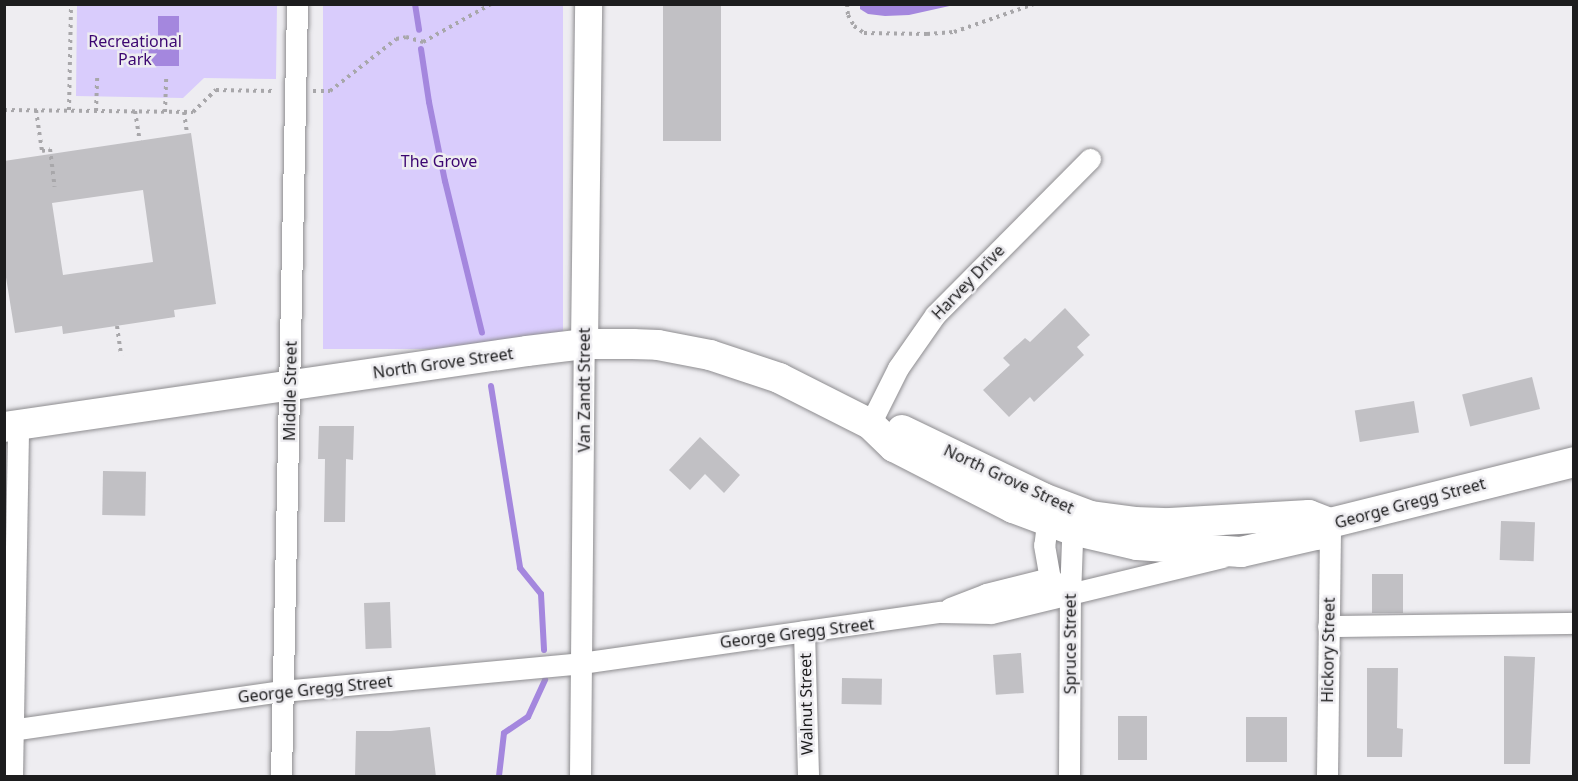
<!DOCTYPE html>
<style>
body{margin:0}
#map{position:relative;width:1578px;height:781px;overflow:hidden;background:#eeedf1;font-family:"Noto Sans",sans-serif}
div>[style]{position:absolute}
.green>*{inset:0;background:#d9ccfc;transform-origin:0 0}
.water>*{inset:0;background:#a487de}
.stream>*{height:6px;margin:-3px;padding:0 3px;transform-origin:3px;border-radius:3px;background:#a487de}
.building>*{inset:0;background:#c1c0c4;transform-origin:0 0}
.path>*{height:4px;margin-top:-2px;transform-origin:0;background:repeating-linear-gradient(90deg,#a8a7aa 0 3px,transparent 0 7.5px)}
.roads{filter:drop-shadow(0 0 2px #8e8d90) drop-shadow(0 0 2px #8e8d90)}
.minor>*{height:21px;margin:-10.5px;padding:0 10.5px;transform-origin:10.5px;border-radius:10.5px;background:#fff}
.tertiary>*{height:27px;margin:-13.5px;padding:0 13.5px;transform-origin:13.5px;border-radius:13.5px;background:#fff}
.secondary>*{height:30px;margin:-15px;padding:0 15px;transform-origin:15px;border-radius:15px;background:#fff}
span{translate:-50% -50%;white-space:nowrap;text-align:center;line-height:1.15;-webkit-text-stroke:5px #eeedf1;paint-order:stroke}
.park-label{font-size:16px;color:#3c0671}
.street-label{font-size:16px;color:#1d1d1e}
.frame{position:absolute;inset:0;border:6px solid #1d1d1e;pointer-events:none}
</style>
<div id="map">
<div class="green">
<i style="clip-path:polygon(77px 5px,277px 5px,276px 79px,204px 78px,183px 98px,76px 96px)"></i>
<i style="left:323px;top:5px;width:240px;height:344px"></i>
</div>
<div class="water">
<i style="clip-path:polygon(860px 5px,860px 4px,954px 5px,909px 15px,885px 16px,868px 14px,860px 9px)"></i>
<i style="clip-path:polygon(158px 16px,179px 16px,179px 66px,141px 66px,141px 46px,158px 46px)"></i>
</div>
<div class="stream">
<i style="left:415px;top:4px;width:26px;rotate:81deg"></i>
<i style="left:421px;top:49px;width:54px;rotate:81.4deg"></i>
<i style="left:429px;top:102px;width:81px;rotate:78.6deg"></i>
<i style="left:445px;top:181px;width:156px;rotate:76.3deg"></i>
<i style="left:491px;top:386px;width:184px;rotate:80.9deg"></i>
<i style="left:520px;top:568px;width:33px;rotate:51deg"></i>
<i style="left:541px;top:594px;width:56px;rotate:86.9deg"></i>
<i style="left:499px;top:776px;width:43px;rotate:-83.4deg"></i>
<i style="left:504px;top:733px;width:29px;rotate:-34deg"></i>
<i style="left:528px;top:717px;width:41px;rotate:-65.3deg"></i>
</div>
<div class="building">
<i style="left:663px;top:4px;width:58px;height:137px"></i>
<i style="clip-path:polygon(evenodd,191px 133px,216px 304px,174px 310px,175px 317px,63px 334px,62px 326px,15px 333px,4px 265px,4px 161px,191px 133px,143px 190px,153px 262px,63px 275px,52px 203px,143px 190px)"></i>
<i style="clip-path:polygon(1065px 308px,1090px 335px,1077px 347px,1084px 355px,1034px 402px,1030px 397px,1009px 417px,983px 390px,1010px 365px,1003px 358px,1025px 338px,1030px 342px)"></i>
<i style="left:1532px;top:377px;width:33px;height:72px;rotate:76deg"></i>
<i style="left:1414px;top:401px;width:32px;height:60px;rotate:81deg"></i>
<i style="clip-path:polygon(319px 426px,354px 426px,353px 460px,346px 459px,345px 522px,324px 522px,325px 459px,318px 459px)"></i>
<i style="clip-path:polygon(700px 437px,740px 475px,724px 493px,705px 474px,690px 490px,669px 470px)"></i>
<i style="left:103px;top:471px;width:43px;height:44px;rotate:1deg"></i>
<i style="left:1501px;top:521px;width:34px;height:39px;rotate:2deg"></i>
<i style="left:1372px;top:574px;width:31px;height:39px"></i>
<i style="left:390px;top:602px;width:46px;height:26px;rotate:88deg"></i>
<i style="left:1021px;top:653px;width:40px;height:28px;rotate:86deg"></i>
<i style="clip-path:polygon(1504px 656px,1535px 657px,1530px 764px,1504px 764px)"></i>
<i style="clip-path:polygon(1367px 668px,1398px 668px,1397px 728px,1403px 729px,1402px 757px,1367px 757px)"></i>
<i style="left:842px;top:678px;width:40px;height:26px;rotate:1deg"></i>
<i style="left:1118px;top:716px;width:29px;height:44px"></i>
<i style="left:1246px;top:717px;width:41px;height:45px"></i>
<i style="clip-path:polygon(430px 727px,436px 777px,355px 777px,356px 731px,391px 731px)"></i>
</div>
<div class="path">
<i style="left:847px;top:4px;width:11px;rotate:85deg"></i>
<i style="left:848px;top:15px;width:13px;rotate:61deg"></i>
<i style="left:854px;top:26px;width:12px;rotate:35deg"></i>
<i style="left:864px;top:33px;width:63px;rotate:0.9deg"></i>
<i style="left:927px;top:34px;width:27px;rotate:-4deg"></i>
<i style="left:954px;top:32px;width:85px;rotate:-19.3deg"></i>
<i style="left:313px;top:91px;width:17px"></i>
<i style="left:330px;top:91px;width:84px;rotate:-38.2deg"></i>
<i style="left:396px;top:39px;width:10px;rotate:-11deg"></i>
<i style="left:406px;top:37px;width:18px;rotate:16deg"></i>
<i style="left:423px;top:42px;width:78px;rotate:-29.2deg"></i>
<i style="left:4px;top:110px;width:189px;rotate:0.6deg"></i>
<i style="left:193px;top:112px;width:32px;rotate:-44deg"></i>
<i style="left:216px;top:90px;width:60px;rotate:1deg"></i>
<i style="left:36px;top:110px;width:41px;rotate:81.7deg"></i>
<i style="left:42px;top:151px;width:8px;rotate:-14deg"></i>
<i style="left:50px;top:149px;width:38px;rotate:83deg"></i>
<i style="left:69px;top:110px;width:106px;rotate:-88.9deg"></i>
<i style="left:96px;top:111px;width:34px;rotate:-88deg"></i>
<i style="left:135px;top:111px;width:30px;rotate:81deg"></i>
<i style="left:165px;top:112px;width:36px;rotate:-88deg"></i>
<i style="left:184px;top:112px;width:21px;rotate:82deg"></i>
<i style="left:117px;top:326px;width:30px;rotate:82deg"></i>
</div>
<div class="roads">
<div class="minor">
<i style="left:870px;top:424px;width:63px;rotate:-63.4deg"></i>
<i style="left:898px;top:368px;width:65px;rotate:-55.1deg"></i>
<i style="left:935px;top:315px;width:220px;rotate:-45.2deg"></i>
<i style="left:1049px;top:507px;width:38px;rotate:97deg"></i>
<i style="left:1044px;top:545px;width:34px;rotate:80deg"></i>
<i style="left:1050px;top:578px;width:13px;rotate:42deg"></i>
<i style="left:950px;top:608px;width:39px;rotate:-21deg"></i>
<i style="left:986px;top:594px;width:66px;rotate:-14deg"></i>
<i style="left:1328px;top:626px;width:246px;rotate:-0.7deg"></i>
<i style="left:804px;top:631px;width:145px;rotate:88.4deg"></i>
<i style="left:4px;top:731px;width:281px;rotate:-8.2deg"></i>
<i style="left:282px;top:691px;width:300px;rotate:-5.3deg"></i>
<i style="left:581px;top:663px;width:364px;rotate:-8.1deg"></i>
<i style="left:941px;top:612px;width:50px;rotate:1.1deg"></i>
<i style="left:991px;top:613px;width:238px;rotate:-13.6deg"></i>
<i style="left:12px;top:776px;width:351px;rotate:-89deg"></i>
<i style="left:281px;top:776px;width:772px;rotate:-88.81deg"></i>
<i style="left:580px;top:776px;width:432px;rotate:-89.5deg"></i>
<i style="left:1069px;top:776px;width:180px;rotate:-89.7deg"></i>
<i style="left:1070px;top:596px;width:80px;rotate:-87.9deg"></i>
<i style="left:1327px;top:776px;width:253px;rotate:-89.3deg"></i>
</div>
<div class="tertiary">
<i style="left:584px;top:344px;width:340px;rotate:-89.3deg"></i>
</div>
<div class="secondary">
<i style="left:4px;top:427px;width:528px;rotate:-8.27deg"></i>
<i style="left:527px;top:351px;width:57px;rotate:-7deg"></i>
<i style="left:584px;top:344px;width:49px"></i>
<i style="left:633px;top:344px;width:25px;rotate:2deg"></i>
<i style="left:658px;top:345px;width:53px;rotate:10.9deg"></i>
<i style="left:710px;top:355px;width:73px;rotate:18.4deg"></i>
<i style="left:779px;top:378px;width:102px;rotate:26.8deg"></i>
<i style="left:870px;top:424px;width:33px;rotate:44deg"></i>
<i style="left:894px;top:447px;width:134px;rotate:27.1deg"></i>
<i style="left:1013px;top:508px;width:63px;rotate:20.4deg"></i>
<i style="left:1072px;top:530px;width:67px;rotate:13deg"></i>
<i style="left:1137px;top:545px;width:104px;rotate:3.9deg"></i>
<i style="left:1241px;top:552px;width:77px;rotate:-12.8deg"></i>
<i style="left:1316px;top:535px;width:18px;rotate:-41deg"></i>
<i style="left:1330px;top:523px;width:252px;rotate:-14deg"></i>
<i style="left:902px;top:430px;width:157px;rotate:25.7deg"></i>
<i style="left:1043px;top:498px;width:51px;rotate:20.6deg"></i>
<i style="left:1091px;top:516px;width:44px;rotate:7.8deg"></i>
<i style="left:1135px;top:522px;width:35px;rotate:2deg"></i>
<i style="left:1170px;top:523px;width:139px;rotate:-3.3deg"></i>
<i style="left:1309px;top:515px;width:22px;rotate:21deg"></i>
</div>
</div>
<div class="park-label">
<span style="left:135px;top:50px">Recreational<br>Park</span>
<span style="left:439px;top:161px">The Grove</span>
</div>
<div class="street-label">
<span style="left:968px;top:282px;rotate:-46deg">Harvey Drive</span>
<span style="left:443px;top:363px;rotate:-8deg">North Grove Street</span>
<span style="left:584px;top:390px;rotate:-90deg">Van Zandt Street</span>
<span style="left:290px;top:391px;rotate:-89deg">Middle Street</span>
<span style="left:1009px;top:479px;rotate:25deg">North Grove Street</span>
<span style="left:1410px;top:503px;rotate:-15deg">George Gregg Street</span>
<span style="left:797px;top:633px;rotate:-7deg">George Gregg Street</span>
<span style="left:1070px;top:644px;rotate:-90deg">Spruce Street</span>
<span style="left:1328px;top:650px;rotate:-89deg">Hickory Street</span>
<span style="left:315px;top:689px;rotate:-6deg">George Gregg Street</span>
<span style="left:806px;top:704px;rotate:-91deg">Walnut Street</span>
</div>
<div class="frame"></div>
</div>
